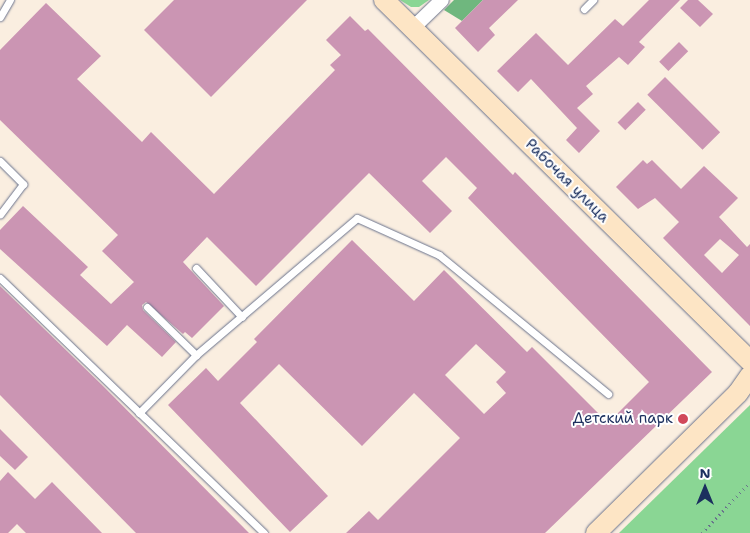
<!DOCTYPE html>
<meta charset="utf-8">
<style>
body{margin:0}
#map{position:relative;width:750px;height:533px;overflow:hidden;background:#faeee0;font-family:"Shantell Sans",sans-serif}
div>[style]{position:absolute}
.green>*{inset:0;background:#8ad694}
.forest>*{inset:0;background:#6fb77e}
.building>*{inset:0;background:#cb95b3;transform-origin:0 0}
.path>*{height:3px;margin-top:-1.5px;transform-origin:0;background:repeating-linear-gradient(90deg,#69728c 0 1px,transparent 0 5px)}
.roads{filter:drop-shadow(0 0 1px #69728c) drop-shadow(0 0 1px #69728c)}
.lane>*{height:7px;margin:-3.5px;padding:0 3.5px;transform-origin:3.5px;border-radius:3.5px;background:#fff}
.street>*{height:14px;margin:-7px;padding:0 7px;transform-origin:7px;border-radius:7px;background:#fff}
.secondary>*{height:20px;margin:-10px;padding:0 10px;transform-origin:10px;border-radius:10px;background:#fde5c5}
.dots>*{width:14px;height:14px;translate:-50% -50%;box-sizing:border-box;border:2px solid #fff;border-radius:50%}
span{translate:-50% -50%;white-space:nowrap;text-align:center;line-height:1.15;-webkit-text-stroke:4px #fff;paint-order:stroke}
.street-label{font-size:15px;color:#1b2f5e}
.poi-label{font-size:15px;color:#1b2f5e}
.right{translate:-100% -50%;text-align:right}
.north{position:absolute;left:680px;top:463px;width:50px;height:50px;-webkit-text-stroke:4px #fff;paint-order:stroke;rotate:0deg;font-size:14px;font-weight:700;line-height:20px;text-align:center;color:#1b2f5e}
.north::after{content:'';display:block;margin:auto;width:18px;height:22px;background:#1b2f5e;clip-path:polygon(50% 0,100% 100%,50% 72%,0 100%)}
</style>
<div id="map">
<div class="green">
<i style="clip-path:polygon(400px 0,429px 0,419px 7px,411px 7px)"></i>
<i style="clip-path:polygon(750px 405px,750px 533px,619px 533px)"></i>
</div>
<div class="forest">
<i style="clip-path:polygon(454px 0,483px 0,462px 21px,444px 10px)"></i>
</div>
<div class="building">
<i style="clip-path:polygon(174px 0,307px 0,211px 97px,144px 30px)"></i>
<i style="clip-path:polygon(483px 0,518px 0,489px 28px,495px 35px,478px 52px,455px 28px)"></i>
<i style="clip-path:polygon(649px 0,680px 0,639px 42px,645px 47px,628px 65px,619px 57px,586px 86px,593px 94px,577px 108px,600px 131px,579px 153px,566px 140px,577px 128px,531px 79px,518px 92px,497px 71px,536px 33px,568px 65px,615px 19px,623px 26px)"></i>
<i style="clip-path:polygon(688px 0,698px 0,713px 14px,700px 27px,680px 8px)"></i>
<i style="clip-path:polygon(evenodd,46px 3px,101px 56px,77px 79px,142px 142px,151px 132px,214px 194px,335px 70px,330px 65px,341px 55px,326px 40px,350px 16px,365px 31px,368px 29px,513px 175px,515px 172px,712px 372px,545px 533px,346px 533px,369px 511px,378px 520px,460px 438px,414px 393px,362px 446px,279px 364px,240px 403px,328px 496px,290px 532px,168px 405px,206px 368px,218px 381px,257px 342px,254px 339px,352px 240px,414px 301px,444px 270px,527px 352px,532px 347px,608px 423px,649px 382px,468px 198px,477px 188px,446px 157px,422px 181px,452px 211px,430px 233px,369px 173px,256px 286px,207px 237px,183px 262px,224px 306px,192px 338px,185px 332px,183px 334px,146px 302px,142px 305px,143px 310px,176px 342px,162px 357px,127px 325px,107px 346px,0 249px,0 230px,23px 206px,88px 267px,80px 275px,111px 304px,134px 282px,102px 251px,118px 235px,0 120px,0 50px,46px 3px,476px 344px,506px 372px,496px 382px,506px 393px,484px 414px,445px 375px,476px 344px)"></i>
<i style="left:679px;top:42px;width:13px;height:28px;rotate:45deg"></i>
<i style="left:665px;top:77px;width:78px;height:25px;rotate:45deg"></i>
<i style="left:638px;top:102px;width:11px;height:29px;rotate:45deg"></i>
<i style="clip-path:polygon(evenodd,643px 160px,647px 164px,652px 160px,681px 189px,704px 166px,738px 198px,719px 217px,747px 247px,750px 244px,750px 326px,663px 238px,679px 222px,655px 198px,638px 209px,616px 187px,643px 160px,720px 239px,739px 255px,722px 273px,704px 255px,720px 239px)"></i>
<i style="clip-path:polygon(0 286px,103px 386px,249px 533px,136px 533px,0 395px)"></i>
<i style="clip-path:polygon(0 429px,28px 457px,15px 470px,0 456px)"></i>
<i style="clip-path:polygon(8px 472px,35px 499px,52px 482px,102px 533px,26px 533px,17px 524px,8px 533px,0 533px,0 481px)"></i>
</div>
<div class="path">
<i style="left:702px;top:533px;width:70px;rotate:-46.7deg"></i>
</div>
<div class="roads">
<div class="lane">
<i style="left:584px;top:9px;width:13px;rotate:-45deg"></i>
<i style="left:0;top:17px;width:20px;rotate:-60deg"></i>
<i style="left:0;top:161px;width:33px;rotate:45deg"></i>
<i style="left:23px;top:184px;width:38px;rotate:127deg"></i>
<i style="left:196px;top:268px;width:67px;rotate:46.8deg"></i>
<i style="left:0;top:278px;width:367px;rotate:44deg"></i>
<i style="left:147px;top:307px;width:69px;rotate:44.4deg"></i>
<i style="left:139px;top:413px;width:81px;rotate:-45.5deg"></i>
<i style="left:196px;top:355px;width:211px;rotate:-40.4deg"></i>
<i style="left:357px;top:218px;width:90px;rotate:24.3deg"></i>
<i style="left:439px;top:255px;width:219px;rotate:39.4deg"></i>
</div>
<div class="street">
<i style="left:413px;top:28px;width:40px;rotate:-44deg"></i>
</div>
<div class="secondary">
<i style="left:384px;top:0;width:514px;rotate:44.61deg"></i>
<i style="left:596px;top:533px;width:199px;rotate:-44.6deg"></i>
<i style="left:738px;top:393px;width:21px;rotate:-55deg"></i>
</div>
</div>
<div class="dots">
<i style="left:683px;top:419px;background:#d1495b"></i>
</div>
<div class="street-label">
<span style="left:567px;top:181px;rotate:45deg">Рабочая улица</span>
</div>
<div class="poi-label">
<span class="right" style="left:673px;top:419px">Детский парк</span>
</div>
<div class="north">N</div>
</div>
